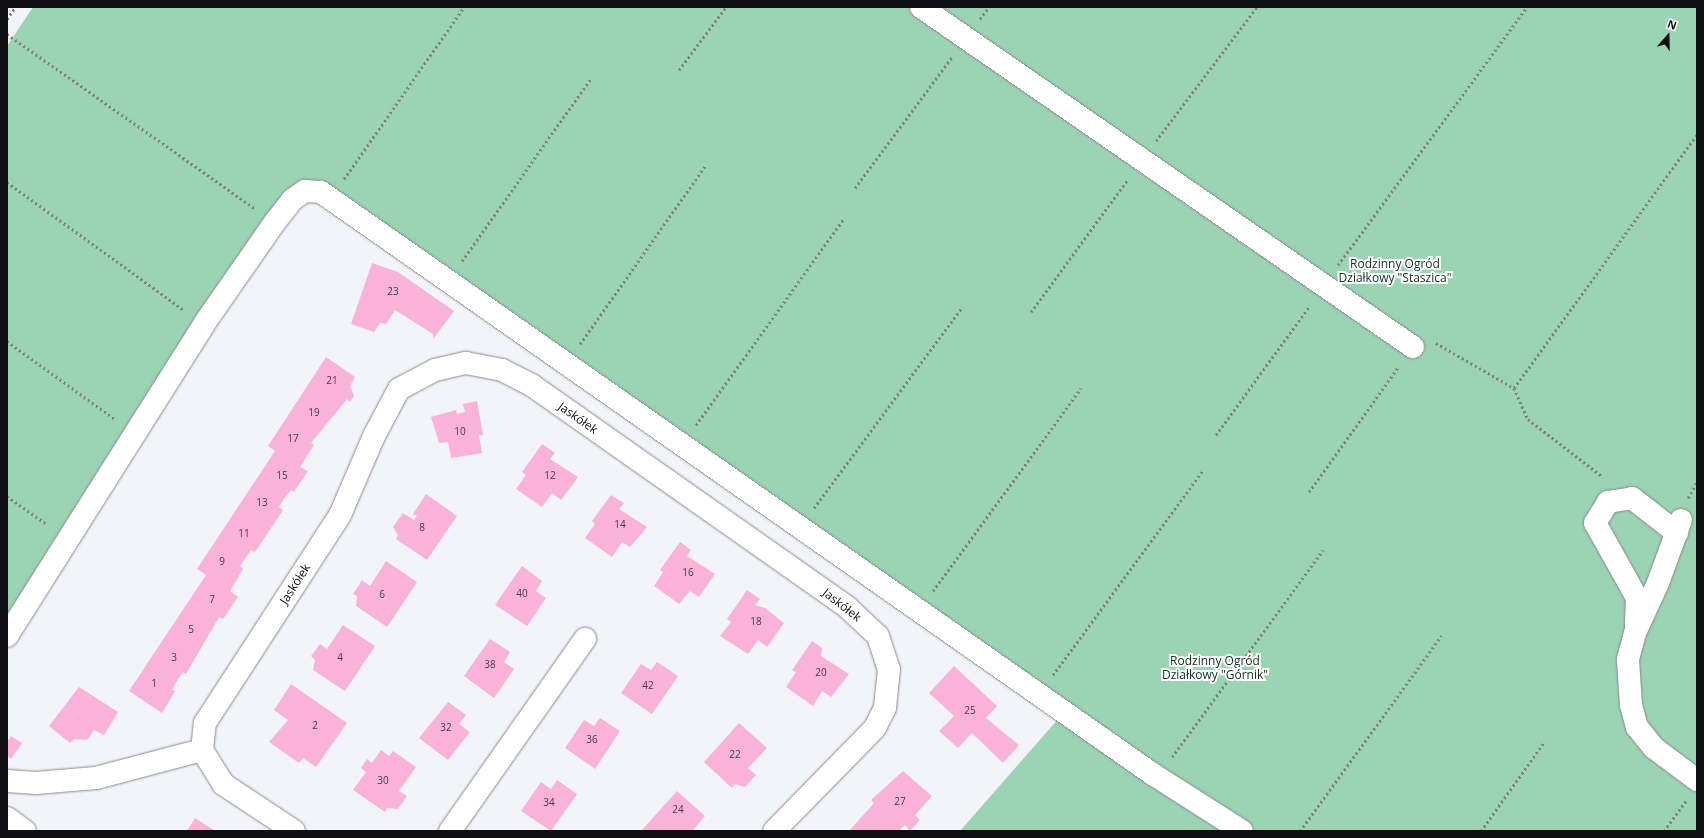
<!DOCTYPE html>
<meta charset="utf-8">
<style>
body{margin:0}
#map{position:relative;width:1704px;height:838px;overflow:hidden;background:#f3f3fa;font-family:"Open Sans",sans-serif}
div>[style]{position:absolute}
.green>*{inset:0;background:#9bd4b3}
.building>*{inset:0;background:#f9b3d9}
.path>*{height:2.5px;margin-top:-1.25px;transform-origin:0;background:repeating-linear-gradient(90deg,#7e7e82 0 2px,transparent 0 5px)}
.roads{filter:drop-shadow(0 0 1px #89898f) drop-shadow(0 0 1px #89898f)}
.minor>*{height:22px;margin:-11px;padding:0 11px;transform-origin:11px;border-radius:11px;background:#fff}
span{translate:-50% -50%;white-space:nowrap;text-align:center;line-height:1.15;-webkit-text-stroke:4px #fff;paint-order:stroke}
.number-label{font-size:10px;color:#4a3843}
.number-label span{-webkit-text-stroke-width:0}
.park-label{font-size:12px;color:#103120}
.street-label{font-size:12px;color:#0f0f11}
.frame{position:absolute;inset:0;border:8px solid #0f0f11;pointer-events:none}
.north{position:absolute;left:1648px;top:16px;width:40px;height:40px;-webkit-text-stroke:3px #fff;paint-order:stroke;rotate:20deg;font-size:11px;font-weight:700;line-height:16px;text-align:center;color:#0f0f11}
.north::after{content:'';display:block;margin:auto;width:14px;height:18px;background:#0f0f11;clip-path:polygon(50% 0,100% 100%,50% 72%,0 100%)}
</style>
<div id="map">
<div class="green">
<i style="clip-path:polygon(33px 7px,1697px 7px,1697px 831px,960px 831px,1059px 718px,324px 203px,306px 202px,289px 211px,7px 648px,7px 46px)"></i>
</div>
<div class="building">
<i style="clip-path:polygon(372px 263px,398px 272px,454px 311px,433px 339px,433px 334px,395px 310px,386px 324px,380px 323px,374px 332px,351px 324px)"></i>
<i style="clip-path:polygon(326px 357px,355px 377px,350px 386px,354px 396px,350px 402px,347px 399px,311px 443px,314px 445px,300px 467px,308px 471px,294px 492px,291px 490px,284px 499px,279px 507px,283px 510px,255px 552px,251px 550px,240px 566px,243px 569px,230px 591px,238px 597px,223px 619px,219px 617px,186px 674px,183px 672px,178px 679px,172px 690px,175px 691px,162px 713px,129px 691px,206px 575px,197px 569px,275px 451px,268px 446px)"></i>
<i style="clip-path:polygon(477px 401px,483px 435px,479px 435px,482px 453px,451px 458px,448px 442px,439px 443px,431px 417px,456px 410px,457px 414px,465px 412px,463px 404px)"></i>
<i style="clip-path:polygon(542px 444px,555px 453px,550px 459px,578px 477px,561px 500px,552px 493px,542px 507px,516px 489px,526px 475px,522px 472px)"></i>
<i style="clip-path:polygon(426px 494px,457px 516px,427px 560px,396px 539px,398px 535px,393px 527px,403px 513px,414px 520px,417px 516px,413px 514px)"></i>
<i style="clip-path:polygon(611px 495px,624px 503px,619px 509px,647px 527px,630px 547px,622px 542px,612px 557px,585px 538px,595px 524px,592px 521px)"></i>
<i style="clip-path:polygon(680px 542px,691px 550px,687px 556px,715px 574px,699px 597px,690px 591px,679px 604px,654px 586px,663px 572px,660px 570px)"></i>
<i style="clip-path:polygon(386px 561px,417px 582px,387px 627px,356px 606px,357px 596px,353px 594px,362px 580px,370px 586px)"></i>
<i style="clip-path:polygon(522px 566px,542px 581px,536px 591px,546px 598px,527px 626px,495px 605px)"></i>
<i style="clip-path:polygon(747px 590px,760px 599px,755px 605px,765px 608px,784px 623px,767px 647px,758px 640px,748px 654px,720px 636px,731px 622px,727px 619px)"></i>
<i style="clip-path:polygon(343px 625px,375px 646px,345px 691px,313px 670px,315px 660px,311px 656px,320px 644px,327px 649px)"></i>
<i style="clip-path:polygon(490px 639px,510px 652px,504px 662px,514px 669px,494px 698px,464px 676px)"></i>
<i style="clip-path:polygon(812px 641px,822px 648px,821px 656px,849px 674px,831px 697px,822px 691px,813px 706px,786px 687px,796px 672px,792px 670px)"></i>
<i style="clip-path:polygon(657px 662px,678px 676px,652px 714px,621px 693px,641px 664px,651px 670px)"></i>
<i style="clip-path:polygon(954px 666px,997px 706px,986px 718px,1019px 745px,1003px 763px,972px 733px,958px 748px,939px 731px,954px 716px,929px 693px)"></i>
<i style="clip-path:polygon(291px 684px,347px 723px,316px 767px,303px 758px,299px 763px,269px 742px,288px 720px,274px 710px)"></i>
<i style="clip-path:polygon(79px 687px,118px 712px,104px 735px,94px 730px,87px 740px,74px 739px,70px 743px,49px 726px)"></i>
<i style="clip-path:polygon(448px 702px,466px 715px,459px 724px,470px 732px,448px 760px,419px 738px)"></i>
<i style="clip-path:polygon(600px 718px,620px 731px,595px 769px,565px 748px,584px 720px,594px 726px)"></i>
<i style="clip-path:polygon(739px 723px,767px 748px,748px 768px,756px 775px,745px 787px,735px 784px,732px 788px,704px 762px)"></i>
<i style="clip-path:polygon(11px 736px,22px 743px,11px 759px,7px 756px,7px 742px)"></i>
<i style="clip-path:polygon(381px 750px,389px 756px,393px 751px,416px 767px,399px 791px,407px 796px,398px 809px,387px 808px,385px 812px,353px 790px,366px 772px,361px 768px,367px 759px,372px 763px)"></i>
<i style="clip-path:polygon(903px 771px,932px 796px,915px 815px,920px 820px,910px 831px,905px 825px,899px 831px,849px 831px,874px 803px,871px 800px)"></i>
<i style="clip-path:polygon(557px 780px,577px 794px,551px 831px,521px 811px,541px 782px,551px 789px)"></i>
<i style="clip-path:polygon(677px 791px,705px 816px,692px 831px,641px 831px)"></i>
<i style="clip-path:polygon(195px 818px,215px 831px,187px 831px)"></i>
</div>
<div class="path">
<i style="left:7px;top:19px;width:14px;rotate:-56deg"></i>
<i style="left:980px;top:19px;width:15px;rotate:-53deg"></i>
<i style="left:7px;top:34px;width:303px;rotate:35.1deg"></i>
<i style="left:679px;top:70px;width:79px;rotate:-53.3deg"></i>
<i style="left:1156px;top:141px;width:168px;rotate:-53deg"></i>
<i style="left:344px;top:179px;width:210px;rotate:-55.1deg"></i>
<i style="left:7px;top:182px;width:218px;rotate:35.9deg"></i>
<i style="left:855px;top:188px;width:163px;rotate:-53.5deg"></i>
<i style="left:462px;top:261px;width:224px;rotate:-54.8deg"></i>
<i style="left:1338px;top:265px;width:320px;rotate:-53.8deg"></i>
<i style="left:1031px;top:312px;width:165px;rotate:-53.9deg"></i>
<i style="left:7px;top:341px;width:135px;rotate:35.9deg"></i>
<i style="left:1436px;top:343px;width:90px;rotate:30deg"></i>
<i style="left:1514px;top:388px;width:34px;rotate:66deg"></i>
<i style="left:1528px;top:419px;width:95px;rotate:37.7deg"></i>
<i style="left:580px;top:344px;width:219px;rotate:-54.9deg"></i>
<i style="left:1514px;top:388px;width:313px;rotate:-54.2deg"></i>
<i style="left:696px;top:425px;width:252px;rotate:-54.4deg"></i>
<i style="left:1216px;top:435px;width:160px;rotate:-54.1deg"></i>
<i style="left:1309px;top:492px;width:153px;rotate:-54.5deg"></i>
<i style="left:7px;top:496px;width:50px;rotate:35.3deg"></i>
<i style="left:1688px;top:498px;width:18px;rotate:-61deg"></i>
<i style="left:814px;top:508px;width:250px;rotate:-53.6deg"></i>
<i style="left:933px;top:591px;width:251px;rotate:-53.9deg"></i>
<i style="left:1053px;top:675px;width:254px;rotate:-53.8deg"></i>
<i style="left:1172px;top:757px;width:256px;rotate:-53.9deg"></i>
<i style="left:1300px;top:831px;width:241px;rotate:-54.1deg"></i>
<i style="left:1481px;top:831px;width:109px;rotate:-54.7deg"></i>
<i style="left:1664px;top:831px;width:37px;rotate:-54deg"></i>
</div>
<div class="roads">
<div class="minor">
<i style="left:921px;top:7px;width:598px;rotate:34.65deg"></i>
<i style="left:1681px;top:520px;width:67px;rotate:110.1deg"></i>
<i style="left:1658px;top:583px;width:55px;rotate:114.7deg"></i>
<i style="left:1635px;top:633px;width:28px;rotate:105deg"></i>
<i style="left:1628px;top:660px;width:45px;rotate:86.2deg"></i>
<i style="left:1631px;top:705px;width:23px;rotate:75deg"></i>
<i style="left:1637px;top:727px;width:27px;rotate:51deg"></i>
<i style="left:1654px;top:748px;width:54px;rotate:36.7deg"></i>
<i style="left:1636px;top:625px;width:27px;rotate:-88deg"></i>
<i style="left:1637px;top:598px;width:86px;rotate:-119.2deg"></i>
<i style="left:1595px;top:523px;width:25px;rotate:-58deg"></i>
<i style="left:1608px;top:502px;width:24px;rotate:-9deg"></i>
<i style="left:1632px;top:498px;width:57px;rotate:37.9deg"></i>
<i style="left:7px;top:636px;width:369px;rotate:-57.7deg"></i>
<i style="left:204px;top:324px;width:124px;rotate:-55.2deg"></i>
<i style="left:275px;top:222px;width:28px;rotate:-52deg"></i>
<i style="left:292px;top:200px;width:16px;rotate:-35deg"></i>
<i style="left:305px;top:191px;width:16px;rotate:4deg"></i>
<i style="left:321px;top:192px;width:1017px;rotate:34.99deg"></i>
<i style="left:1154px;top:775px;width:104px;rotate:32.5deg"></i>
<i style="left:202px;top:750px;width:40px;rotate:58deg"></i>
<i style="left:223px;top:784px;width:85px;rotate:33.5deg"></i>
<i style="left:7px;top:781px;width:29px;rotate:4deg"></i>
<i style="left:36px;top:783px;width:60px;rotate:-4.8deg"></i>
<i style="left:96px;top:778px;width:110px;rotate:-14.8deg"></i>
<i style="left:202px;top:750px;width:27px;rotate:-84deg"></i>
<i style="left:205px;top:723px;width:248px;rotate:-57deg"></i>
<i style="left:340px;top:515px;width:86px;rotate:-66.7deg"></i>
<i style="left:374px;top:436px;width:53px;rotate:-62deg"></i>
<i style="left:399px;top:389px;width:41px;rotate:-27.8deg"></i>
<i style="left:435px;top:370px;width:32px;rotate:-13deg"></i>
<i style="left:466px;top:363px;width:37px;rotate:11deg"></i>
<i style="left:502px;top:370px;width:35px;rotate:27deg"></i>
<i style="left:533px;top:386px;width:384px;rotate:35.1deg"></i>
<i style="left:847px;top:607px;width:42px;rotate:43.1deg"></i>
<i style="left:878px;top:636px;width:35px;rotate:72deg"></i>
<i style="left:889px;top:669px;width:39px;rotate:96deg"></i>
<i style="left:885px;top:708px;width:22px;rotate:117deg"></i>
<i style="left:875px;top:728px;width:144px;rotate:134.4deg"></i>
<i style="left:7px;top:818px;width:22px;rotate:36deg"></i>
<i style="left:450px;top:831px;width:235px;rotate:-54.9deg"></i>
</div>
</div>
<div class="number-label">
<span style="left:393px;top:292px">23</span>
<span style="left:332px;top:381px">21</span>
<span style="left:314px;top:413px">19</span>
<span style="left:460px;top:432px">10</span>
<span style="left:293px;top:439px">17</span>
<span style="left:282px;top:476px">15</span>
<span style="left:550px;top:476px">12</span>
<span style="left:262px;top:503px">13</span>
<span style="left:620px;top:525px">14</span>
<span style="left:422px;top:528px">8</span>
<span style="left:244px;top:534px">11</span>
<span style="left:222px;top:562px">9</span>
<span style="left:688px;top:573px">16</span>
<span style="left:522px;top:594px">40</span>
<span style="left:382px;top:595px">6</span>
<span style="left:212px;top:600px">7</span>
<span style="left:756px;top:622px">18</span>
<span style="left:191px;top:630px">5</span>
<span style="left:174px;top:658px">3</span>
<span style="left:340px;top:658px">4</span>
<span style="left:490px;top:665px">38</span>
<span style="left:821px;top:673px">20</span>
<span style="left:154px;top:684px">1</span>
<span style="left:648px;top:686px">42</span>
<span style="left:970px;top:711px">25</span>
<span style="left:315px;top:726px">2</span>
<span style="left:446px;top:728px">32</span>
<span style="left:592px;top:740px">36</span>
<span style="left:735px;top:755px">22</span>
<span style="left:383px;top:781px">30</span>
<span style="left:900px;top:802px">27</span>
<span style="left:549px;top:803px">34</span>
<span style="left:678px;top:810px">24</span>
</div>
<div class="park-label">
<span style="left:1395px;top:271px">Rodzinny Ogród<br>Działkowy "Staszica"</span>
<span style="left:1215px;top:668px">Rodzinny Ogród<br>Działkowy "Górnik"</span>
</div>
<div class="street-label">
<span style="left:578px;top:418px;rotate:35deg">Jaskółek</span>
<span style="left:295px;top:584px;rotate:-57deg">Jaskółek</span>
<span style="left:842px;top:605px;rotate:38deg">Jaskółek</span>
</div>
<div class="frame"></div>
<div class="north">N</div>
</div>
